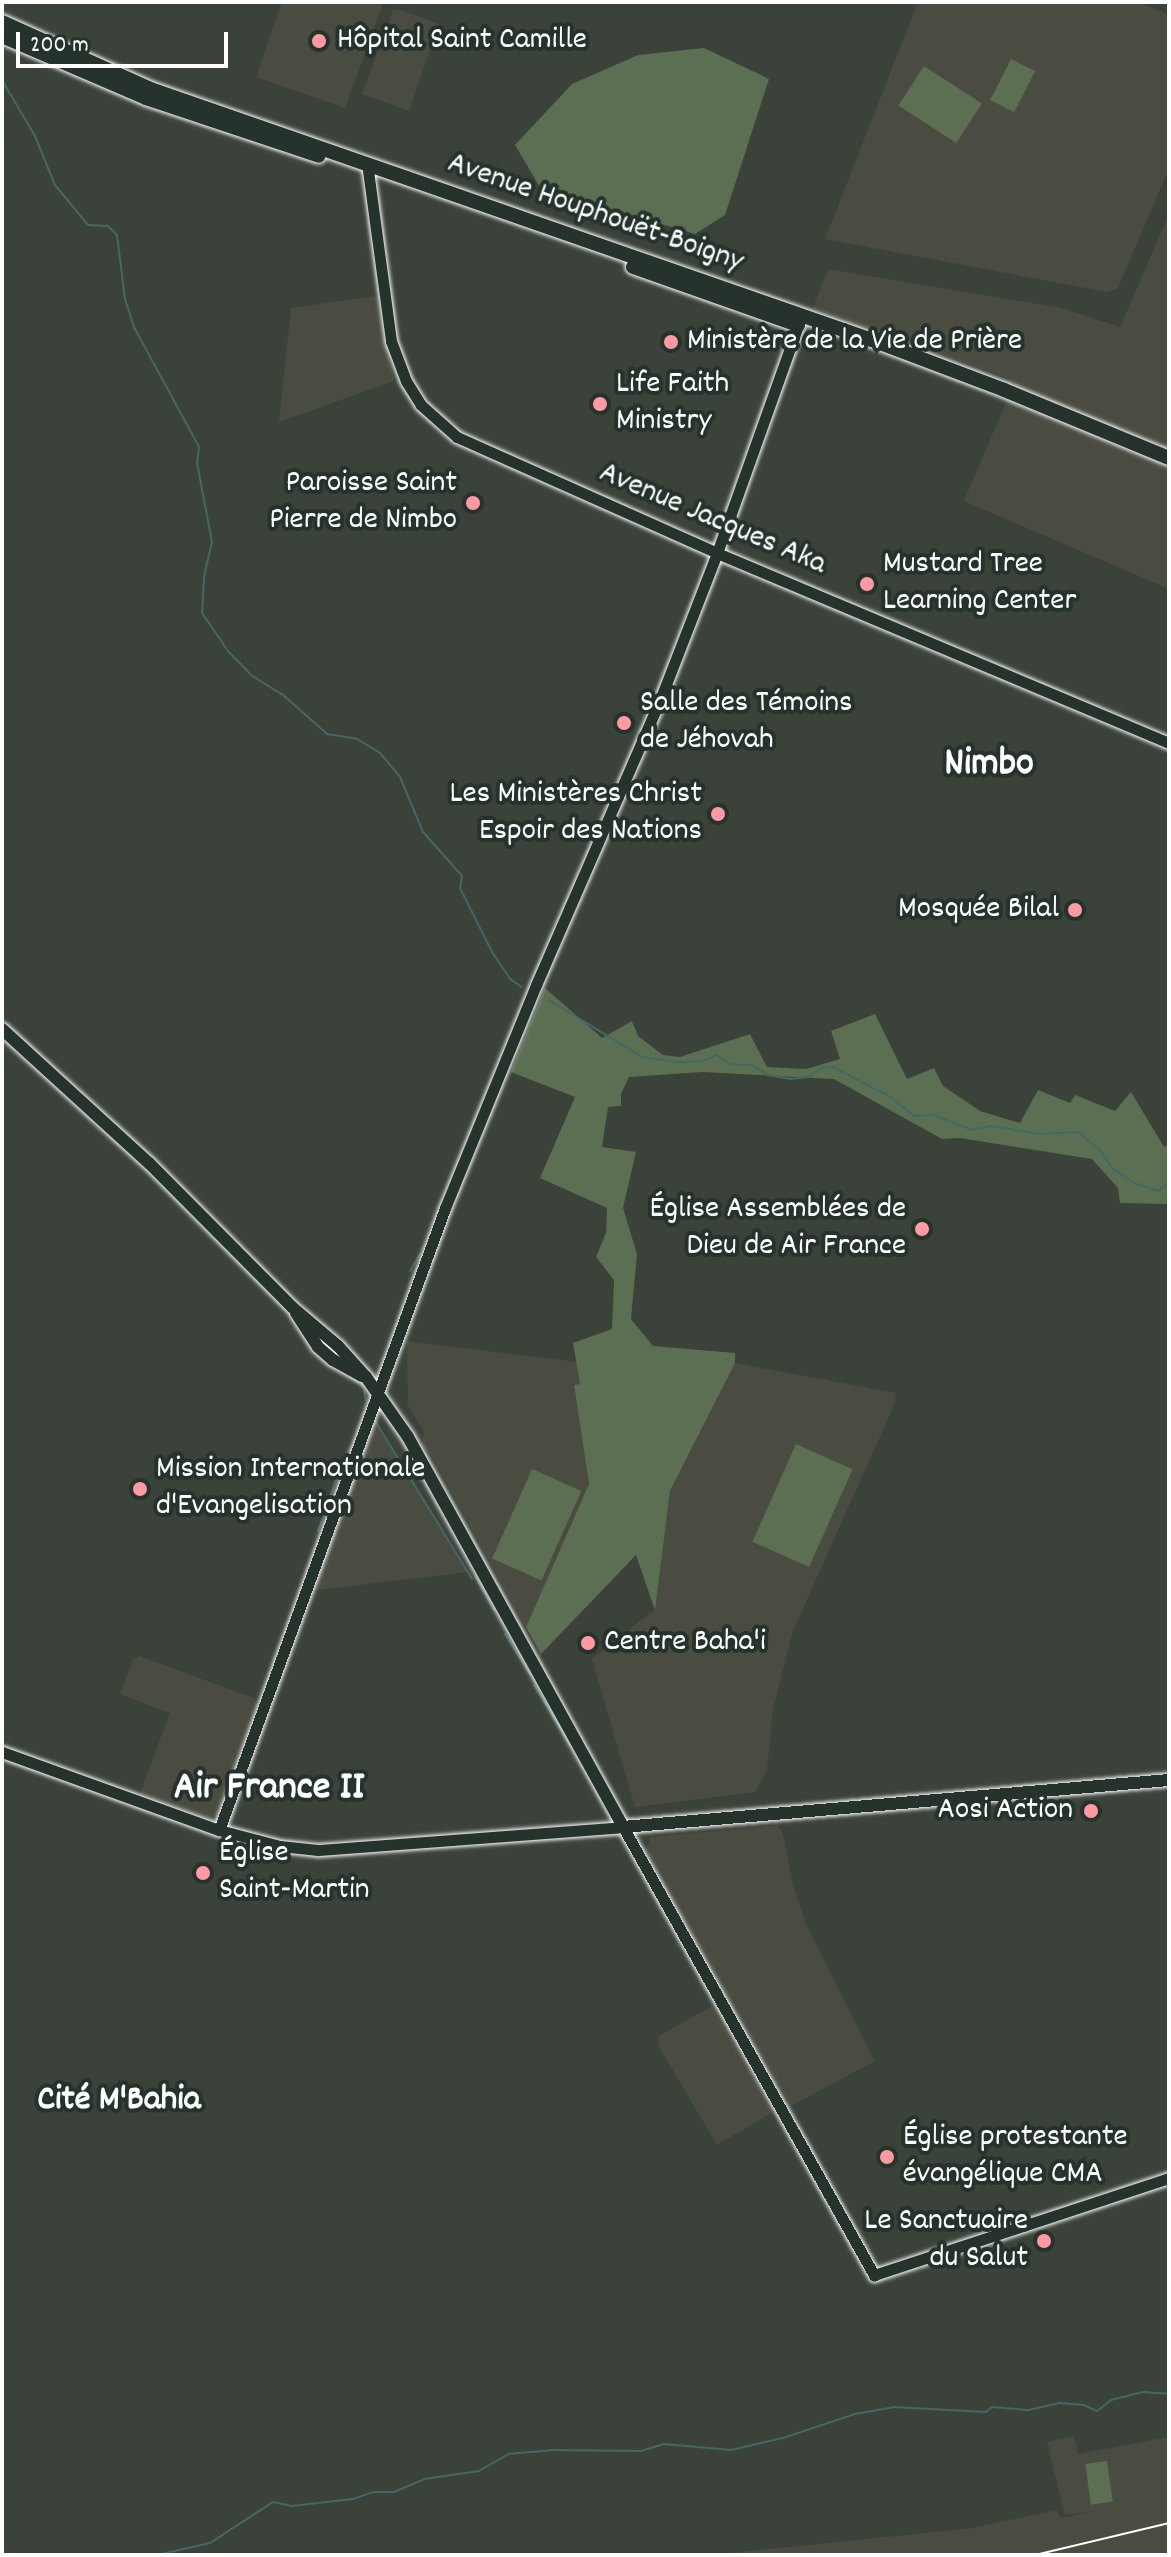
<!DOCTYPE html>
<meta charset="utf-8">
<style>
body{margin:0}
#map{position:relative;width:1171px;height:2557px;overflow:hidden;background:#3b4239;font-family:Dekko,sans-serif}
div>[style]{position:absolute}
.built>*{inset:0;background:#4a4c42}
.green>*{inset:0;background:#5c6f52;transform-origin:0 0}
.stream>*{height:2px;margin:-1px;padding:0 1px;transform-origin:1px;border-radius:1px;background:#436866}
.roads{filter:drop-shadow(0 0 2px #fff) drop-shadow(0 0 2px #fff)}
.tertiary>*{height:11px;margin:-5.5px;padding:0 5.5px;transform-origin:5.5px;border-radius:5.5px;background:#26332d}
.secondary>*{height:12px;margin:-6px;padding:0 6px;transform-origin:6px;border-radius:6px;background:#26332d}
.trunk>*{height:14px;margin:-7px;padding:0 7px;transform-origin:7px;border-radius:7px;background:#26332d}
.rail>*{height:2px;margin:-1px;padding:0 1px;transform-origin:1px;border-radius:1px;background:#fff}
.dots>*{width:22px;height:22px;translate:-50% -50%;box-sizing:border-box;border:4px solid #26332d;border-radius:50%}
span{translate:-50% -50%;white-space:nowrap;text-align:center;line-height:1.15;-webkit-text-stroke:8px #26332d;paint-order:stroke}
.poi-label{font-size:32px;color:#fff}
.left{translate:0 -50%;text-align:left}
.right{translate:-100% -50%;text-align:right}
.street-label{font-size:32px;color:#fff}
.quarter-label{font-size:36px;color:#fff;font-weight:700}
.district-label{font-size:40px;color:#fff;font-weight:700}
.frame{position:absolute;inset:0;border:4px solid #fff;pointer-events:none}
.scale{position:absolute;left:16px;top:32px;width:212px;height:36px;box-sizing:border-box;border:4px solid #fff;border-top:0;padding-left:10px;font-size:24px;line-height:28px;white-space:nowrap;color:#fff;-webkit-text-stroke:6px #26332d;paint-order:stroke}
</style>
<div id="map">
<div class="built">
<i style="clip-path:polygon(282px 2px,379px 2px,382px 6px,345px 108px,256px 77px)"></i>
<i style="clip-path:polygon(918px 2px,1139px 2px,1169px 15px,1169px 169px,1118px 288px,1107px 292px,825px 239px)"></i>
<i style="clip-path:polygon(398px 9px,439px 24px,409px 111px,362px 94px,393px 10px)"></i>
<i style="clip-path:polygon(1169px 214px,1169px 589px,964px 501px,1008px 398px,1009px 378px,813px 308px,828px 269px,1062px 308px,1120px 327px)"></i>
<i style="clip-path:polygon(376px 296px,394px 381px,279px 422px,291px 308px)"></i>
<i style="clip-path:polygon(407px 1341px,578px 1362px,580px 1384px,574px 1386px,589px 1484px,526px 1627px,432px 1456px,422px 1446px,424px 1431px,408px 1406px)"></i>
<i style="clip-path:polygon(735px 1363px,896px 1393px,895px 1403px,793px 1631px,773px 1709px,767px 1770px,755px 1792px,635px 1807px,592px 1659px,654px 1610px,670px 1491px)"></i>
<i style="clip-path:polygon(371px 1413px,467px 1572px,302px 1592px)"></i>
<i style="clip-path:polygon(139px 1656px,254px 1698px,257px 1705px,216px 1815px,210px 1818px,140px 1793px,170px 1713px,120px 1694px,133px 1659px)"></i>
<i style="clip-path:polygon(777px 1826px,783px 1833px,793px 1884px,806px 1924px,875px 2061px,791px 2106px,645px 1850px,651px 1837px)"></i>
<i style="clip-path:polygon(712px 2006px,773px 2112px,717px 2145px,658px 2045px,659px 2036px)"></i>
<i style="clip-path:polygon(1074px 2436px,1078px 2454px,1169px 2437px,1169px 2555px,712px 2555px,973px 2528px,1057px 2510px,1061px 2518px,1095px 2511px,1065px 2515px,1047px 2442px)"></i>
</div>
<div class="green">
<i style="clip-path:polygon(704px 48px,769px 79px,725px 215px,695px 234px,541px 189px,515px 145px,572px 84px,638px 55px)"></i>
<i style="left:1011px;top:59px;width:27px;height:46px;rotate:27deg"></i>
<i style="left:924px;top:66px;width:69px;height:47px;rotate:33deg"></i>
<i style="clip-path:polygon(545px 988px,602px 1038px,632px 1021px,638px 1036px,663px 1055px,680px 1057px,750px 1034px,767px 1067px,806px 1069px,840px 1059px,831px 1031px,875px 1014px,907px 1079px,934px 1068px,943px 1086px,980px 1111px,1020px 1123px,1038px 1090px,1070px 1103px,1075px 1095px,1115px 1111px,1131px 1092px,1164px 1147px,1169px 1144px,1169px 1204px,1120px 1203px,1118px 1188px,1092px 1159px,960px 1138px,942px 1139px,834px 1079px,702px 1072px,629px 1077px,621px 1094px,621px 1106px,608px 1107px,602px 1147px,636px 1152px,623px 1208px,637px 1254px,631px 1319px,653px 1346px,735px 1353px,735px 1363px,670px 1491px,655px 1610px,636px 1555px,541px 1654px,526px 1627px,589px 1484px,574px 1385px,580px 1384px,573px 1343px,612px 1329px,614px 1280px,596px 1257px,606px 1233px,607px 1208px,540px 1178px,575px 1097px,511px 1072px)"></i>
<i style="left:796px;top:1444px;width:62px;height:107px;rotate:24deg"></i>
<i style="left:532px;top:1469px;width:54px;height:98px;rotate:24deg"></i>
<i style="left:1107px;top:2461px;width:41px;height:22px;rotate:82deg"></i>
</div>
<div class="stream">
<i style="left:2px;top:80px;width:65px;rotate:59.5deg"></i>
<i style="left:35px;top:136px;width:53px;rotate:67.8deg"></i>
<i style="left:55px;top:185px;width:52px;rotate:50.5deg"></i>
<i style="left:88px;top:225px;width:20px;rotate:3deg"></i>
<i style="left:108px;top:226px;width:13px;rotate:45deg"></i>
<i style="left:117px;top:235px;width:64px;rotate:82.9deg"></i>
<i style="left:125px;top:299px;width:32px;rotate:72deg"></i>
<i style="left:135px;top:329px;width:134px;rotate:61.5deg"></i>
<i style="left:199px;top:447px;width:16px;rotate:97deg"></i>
<i style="left:197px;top:463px;width:80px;rotate:79.2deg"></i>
<i style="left:212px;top:542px;width:37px;rotate:103deg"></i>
<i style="left:204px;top:578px;width:35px;rotate:93deg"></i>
<i style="left:202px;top:613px;width:46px;rotate:55.6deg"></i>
<i style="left:228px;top:651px;width:33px;rotate:46deg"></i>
<i style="left:251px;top:675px;width:36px;rotate:32deg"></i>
<i style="left:282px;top:694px;width:60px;rotate:41.6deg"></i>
<i style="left:327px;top:734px;width:30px;rotate:9deg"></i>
<i style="left:357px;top:739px;width:27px;rotate:31deg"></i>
<i style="left:380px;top:753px;width:31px;rotate:50deg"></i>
<i style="left:400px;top:777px;width:60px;rotate:67.3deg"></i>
<i style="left:423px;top:832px;width:59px;rotate:48.4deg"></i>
<i style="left:462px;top:876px;width:12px;rotate:99deg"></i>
<i style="left:460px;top:888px;width:72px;rotate:63.4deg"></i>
<i style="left:492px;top:952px;width:32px;rotate:56deg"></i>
<i style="left:510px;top:979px;width:14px;rotate:34deg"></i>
<i style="left:549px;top:1000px;width:109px;rotate:31.5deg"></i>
<i style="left:642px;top:1057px;width:36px;rotate:8deg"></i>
<i style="left:678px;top:1062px;width:25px;rotate:-2deg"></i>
<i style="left:703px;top:1061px;width:15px;rotate:-23deg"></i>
<i style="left:717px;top:1055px;width:16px;rotate:35deg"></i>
<i style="left:730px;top:1064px;width:22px;rotate:3deg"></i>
<i style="left:752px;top:1065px;width:19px;rotate:32deg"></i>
<i style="left:768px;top:1075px;width:22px;rotate:10deg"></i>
<i style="left:790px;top:1079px;width:18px;rotate:-6deg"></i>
<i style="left:808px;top:1077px;width:16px;rotate:-35deg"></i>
<i style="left:821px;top:1068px;width:12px;rotate:-5deg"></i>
<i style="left:833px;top:1067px;width:63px;rotate:27.4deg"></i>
<i style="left:889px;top:1096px;width:33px;rotate:38deg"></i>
<i style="left:915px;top:1116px;width:18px;rotate:-3deg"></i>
<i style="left:933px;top:1115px;width:42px;rotate:21deg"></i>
<i style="left:972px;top:1130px;width:19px;rotate:-12deg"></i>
<i style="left:991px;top:1126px;width:48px;rotate:9.7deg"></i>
<i style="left:1038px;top:1134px;width:40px;rotate:-2.9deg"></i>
<i style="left:1078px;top:1132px;width:30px;rotate:40deg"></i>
<i style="left:1101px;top:1151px;width:22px;rotate:56deg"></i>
<i style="left:1113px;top:1169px;width:25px;rotate:34deg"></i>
<i style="left:1134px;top:1183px;width:25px;rotate:18deg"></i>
<i style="left:1158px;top:1191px;width:14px;rotate:-36deg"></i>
<i style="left:410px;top:1271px;width:20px;rotate:-60deg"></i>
<i style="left:350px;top:1376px;width:17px;rotate:40deg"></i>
<i style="left:364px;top:1390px;width:10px;rotate:79deg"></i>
<i style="left:374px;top:1419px;width:188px;rotate:58.5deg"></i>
<i style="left:318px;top:1531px;width:64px;rotate:-70.7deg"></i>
<i style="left:475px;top:1576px;width:39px;rotate:61deg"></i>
<i style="left:505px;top:1634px;width:47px;rotate:58deg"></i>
<i style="left:534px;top:1685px;width:71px;rotate:58.8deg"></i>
<i style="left:157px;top:2555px;width:54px;rotate:-12.8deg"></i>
<i style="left:210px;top:2543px;width:75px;rotate:-33.1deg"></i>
<i style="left:273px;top:2502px;width:19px;rotate:12deg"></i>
<i style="left:292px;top:2506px;width:61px;rotate:-6.5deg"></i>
<i style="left:353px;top:2499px;width:21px;rotate:-19deg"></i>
<i style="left:373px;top:2492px;width:21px"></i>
<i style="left:394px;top:2492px;width:33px;rotate:-23deg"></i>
<i style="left:424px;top:2479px;width:56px;rotate:-8.3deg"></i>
<i style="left:479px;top:2471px;width:34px;rotate:-30deg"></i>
<i style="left:508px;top:2454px;width:45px;rotate:-5.1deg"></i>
<i style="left:553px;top:2450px;width:88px;rotate:0.7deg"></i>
<i style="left:641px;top:2451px;width:24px;rotate:-17deg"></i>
<i style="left:664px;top:2444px;width:67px;rotate:5.1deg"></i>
<i style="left:731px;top:2450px;width:53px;rotate:-13deg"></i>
<i style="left:783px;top:2438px;width:76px;rotate:-18.4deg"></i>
<i style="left:855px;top:2414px;width:39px;rotate:-10deg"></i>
<i style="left:893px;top:2407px;width:93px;rotate:3.1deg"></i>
<i style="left:986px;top:2412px;width:8px;rotate:-40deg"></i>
<i style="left:992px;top:2407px;width:37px;rotate:5deg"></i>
<i style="left:1029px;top:2410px;width:32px;rotate:-13deg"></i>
<i style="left:1060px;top:2403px;width:24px;rotate:5deg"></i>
<i style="left:1084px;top:2405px;width:14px;rotate:25deg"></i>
<i style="left:1097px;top:2411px;width:18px;rotate:-38deg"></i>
<i style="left:1111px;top:2400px;width:33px;rotate:-14deg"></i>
<i style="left:1143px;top:2392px;width:26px;rotate:4deg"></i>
</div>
<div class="roads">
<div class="tertiary">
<i style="left:367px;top:163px;width:180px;rotate:82.3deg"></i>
<i style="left:391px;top:341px;width:43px;rotate:69.4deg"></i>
<i style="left:406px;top:381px;width:28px;rotate:58deg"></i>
<i style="left:421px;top:405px;width:48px;rotate:41.6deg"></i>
<i style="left:457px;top:437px;width:285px;rotate:24deg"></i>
<i style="left:717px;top:553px;width:490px;rotate:22.8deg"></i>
<i style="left:2px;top:1752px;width:231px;rotate:19.8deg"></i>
<i style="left:219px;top:1830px;width:63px;rotate:14.7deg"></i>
<i style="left:280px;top:1846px;width:38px;rotate:6deg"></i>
<i style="left:318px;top:1850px;width:306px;rotate:-4.3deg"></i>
<i style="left:623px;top:1827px;width:514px;rotate:60.74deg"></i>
<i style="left:874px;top:2275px;width:311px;rotate:-18.2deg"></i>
<i style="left:219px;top:1830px;width:662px;rotate:-70.03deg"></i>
<i style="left:445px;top:1208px;width:241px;rotate:-67.8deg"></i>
<i style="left:536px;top:985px;width:311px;rotate:-66.5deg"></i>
<i style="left:660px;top:700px;width:158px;rotate:-68.8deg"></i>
<i style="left:717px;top:553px;width:247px;rotate:-70.4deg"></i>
</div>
<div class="secondary">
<i style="left:2px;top:1029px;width:199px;rotate:42.4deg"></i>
<i style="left:149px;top:1163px;width:203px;rotate:45.2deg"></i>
<i style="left:292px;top:1307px;width:60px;rotate:40.3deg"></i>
<i style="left:338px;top:1346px;width:42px;rotate:47.9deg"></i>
<i style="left:366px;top:1377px;width:73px;rotate:55deg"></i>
<i style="left:408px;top:1437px;width:445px;rotate:61.1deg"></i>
<i style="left:623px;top:1827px;width:548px;rotate:-4.92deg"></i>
<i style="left:296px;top:1313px;width:40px;rotate:57.1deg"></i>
<i style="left:318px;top:1347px;width:20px;rotate:41deg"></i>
<i style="left:333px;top:1360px;width:33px;rotate:29deg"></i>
</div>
<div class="trunk">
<i style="left:2px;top:22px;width:160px;rotate:24.3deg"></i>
<i style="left:148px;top:88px;width:767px;rotate:19.19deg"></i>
<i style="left:872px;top:340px;width:141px;rotate:20.7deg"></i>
<i style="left:1004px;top:390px;width:178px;rotate:22.4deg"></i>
<i style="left:2px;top:36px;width:157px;rotate:23.3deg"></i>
<i style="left:146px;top:98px;width:182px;rotate:18.5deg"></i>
<i style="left:633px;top:267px;width:175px;rotate:19.4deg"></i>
</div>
</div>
<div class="rail">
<i style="left:1035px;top:2555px;width:138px;rotate:-13.4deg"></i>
<i style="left:1168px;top:2555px;width:1px"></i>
</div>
<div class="dots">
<i style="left:319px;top:41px;background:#ff9aa2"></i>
<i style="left:671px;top:342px;background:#ff9aa2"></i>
<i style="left:600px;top:404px;background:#ff9aa2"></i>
<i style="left:473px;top:503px;background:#ff9aa2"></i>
<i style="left:867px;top:584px;background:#ff9aa2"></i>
<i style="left:624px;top:723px;background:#ff9aa2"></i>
<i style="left:718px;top:814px;background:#ff9aa2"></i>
<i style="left:1075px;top:910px;background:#ff9aa2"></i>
<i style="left:922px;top:1229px;background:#ff9aa2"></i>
<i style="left:140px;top:1489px;background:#ff9aa2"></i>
<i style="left:588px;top:1643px;background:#ff9aa2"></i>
<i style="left:1091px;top:1811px;background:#ff9aa2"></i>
<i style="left:203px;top:1873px;background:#ff9aa2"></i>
<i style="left:887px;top:2157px;background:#ff9aa2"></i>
<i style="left:1044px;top:2241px;background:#ff9aa2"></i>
</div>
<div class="poi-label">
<span class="left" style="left:337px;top:41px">Hôpital Saint Camille</span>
<span class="left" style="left:687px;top:342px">Ministère de la Vie de Prière</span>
<span class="left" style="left:616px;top:404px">Life Faith<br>Ministry</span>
<span class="right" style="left:457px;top:503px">Paroisse Saint<br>Pierre de Nimbo</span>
<span class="left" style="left:883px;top:584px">Mustard Tree<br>Learning Center</span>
<span class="left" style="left:640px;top:723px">Salle des Témoins<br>de Jéhovah</span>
<span class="right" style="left:702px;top:814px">Les Ministères Christ<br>Espoir des Nations</span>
<span class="right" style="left:1059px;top:910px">Mosquée Bilal</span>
<span class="right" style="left:906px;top:1229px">Église Assemblées de<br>Dieu de Air France</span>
<span class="left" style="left:156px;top:1489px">Mission Internationale<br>d'Evangelisation</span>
<span class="left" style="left:604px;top:1643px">Centre Baha'i</span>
<span class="right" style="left:1073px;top:1811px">Aosi Action</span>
<span class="left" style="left:219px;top:1873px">Église<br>Saint-Martin</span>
<span class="left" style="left:903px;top:2157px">Église protestante<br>évangélique CMA</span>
<span class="right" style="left:1028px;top:2241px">Le Sanctuaire<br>du Salut</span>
</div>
<div class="street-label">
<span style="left:595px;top:214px;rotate:19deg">Avenue Houphouët-Boigny</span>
<span style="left:712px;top:520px;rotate:23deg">Avenue Jacques Aka</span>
</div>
<div class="quarter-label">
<span style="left:119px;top:2102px">Cité M'Bahia</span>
</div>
<div class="district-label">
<span style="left:989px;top:766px">Nimbo</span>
<span style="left:269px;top:1790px">Air France II</span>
</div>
<div class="frame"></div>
<div class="scale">200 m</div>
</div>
